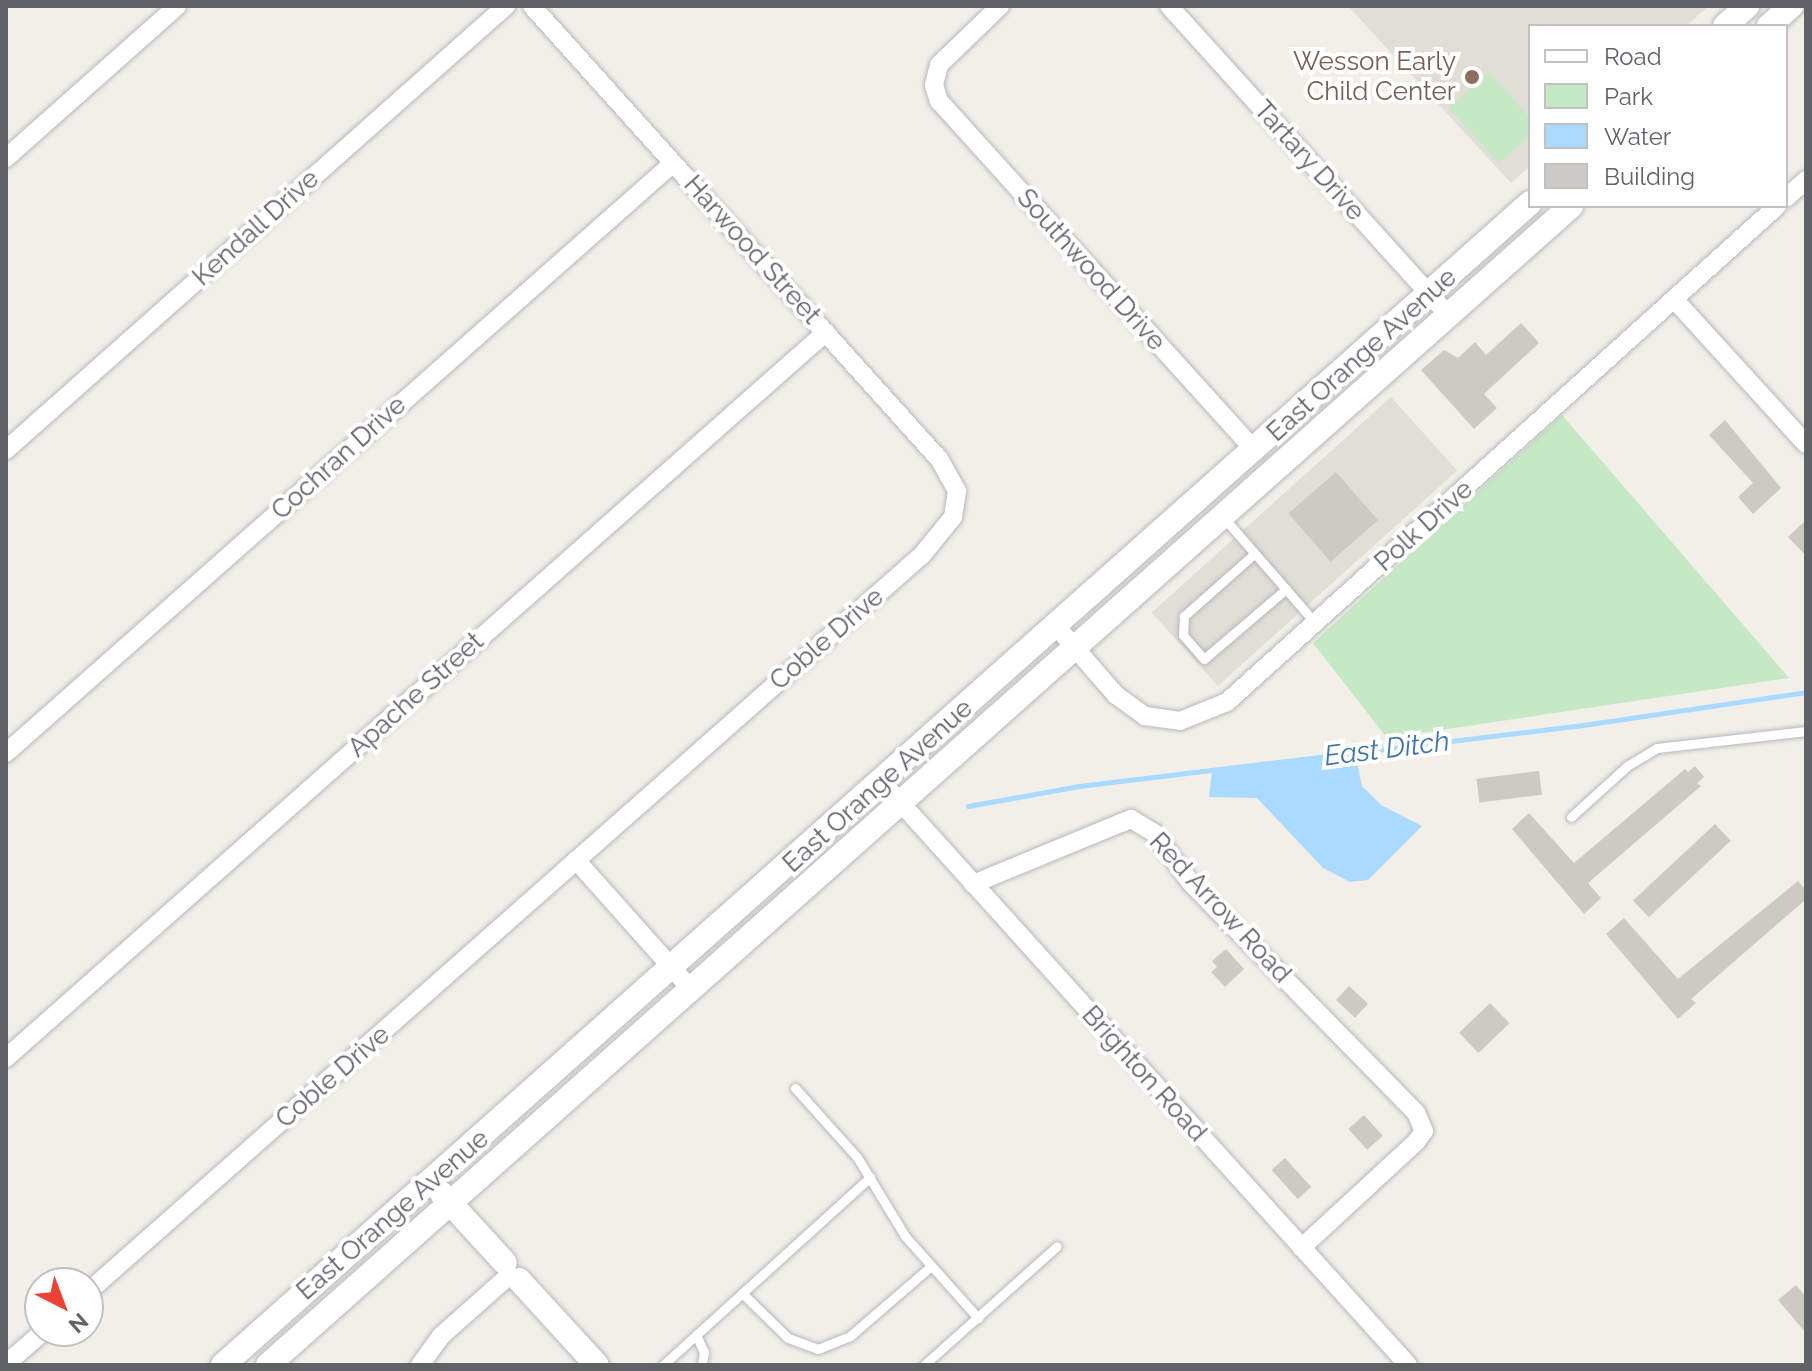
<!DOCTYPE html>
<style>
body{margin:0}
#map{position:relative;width:1812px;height:1371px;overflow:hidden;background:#f1efe8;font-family:Raleway,sans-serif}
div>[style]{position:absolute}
.education>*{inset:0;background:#e1ded6;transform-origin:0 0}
.green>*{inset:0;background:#c5e8c5}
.water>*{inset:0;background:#aadaff}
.stream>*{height:5px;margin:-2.5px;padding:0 2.5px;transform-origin:2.5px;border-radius:2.5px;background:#aadaff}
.building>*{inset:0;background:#cccac5;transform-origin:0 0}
.roads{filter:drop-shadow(0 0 2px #b5b8bc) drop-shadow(0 0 2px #b5b8bc)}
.service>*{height:9px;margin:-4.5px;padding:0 4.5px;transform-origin:4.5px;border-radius:4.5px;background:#fff}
.minor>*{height:18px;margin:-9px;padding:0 9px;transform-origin:9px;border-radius:9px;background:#fff}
.tertiary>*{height:24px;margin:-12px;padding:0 12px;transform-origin:12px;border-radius:12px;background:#fff}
.dots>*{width:22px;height:22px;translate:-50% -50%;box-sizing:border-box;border:4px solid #fff;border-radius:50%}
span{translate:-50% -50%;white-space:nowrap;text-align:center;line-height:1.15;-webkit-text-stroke:8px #fff;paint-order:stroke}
.education-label{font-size:26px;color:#785e54}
.right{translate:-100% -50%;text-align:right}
.street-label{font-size:26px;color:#5f6368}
.water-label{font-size:28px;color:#4174aa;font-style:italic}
.frame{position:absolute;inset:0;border:8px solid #5f6368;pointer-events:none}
.legend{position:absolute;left:1528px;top:24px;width:260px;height:184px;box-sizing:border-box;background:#fff;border:2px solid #bfc1c3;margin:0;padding:10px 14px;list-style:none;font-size:24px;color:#5f6368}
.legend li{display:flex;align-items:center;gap:16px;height:40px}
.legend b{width:40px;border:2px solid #bfc1c3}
.north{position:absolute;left:24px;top:1267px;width:80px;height:80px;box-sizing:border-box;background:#fff;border:2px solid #bfc1c3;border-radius:50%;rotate:138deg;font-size:22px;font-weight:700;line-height:32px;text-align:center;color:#5f6368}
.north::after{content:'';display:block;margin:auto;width:28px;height:36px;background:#ea4335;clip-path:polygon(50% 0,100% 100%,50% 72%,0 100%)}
</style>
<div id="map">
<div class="education">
<i style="clip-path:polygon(1348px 6px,1709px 6px,1686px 26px,1530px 26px,1530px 166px,1511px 183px)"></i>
<i style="left:1391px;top:397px;width:99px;height:322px;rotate:48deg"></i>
</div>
<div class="green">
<i style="clip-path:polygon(1489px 72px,1530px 118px,1530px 135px,1499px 163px,1449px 108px)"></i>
<i style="clip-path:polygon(1562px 415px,1789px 678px,1387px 738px,1313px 643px)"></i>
</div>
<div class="water">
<i style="clip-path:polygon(1355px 753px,1362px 786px,1381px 805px,1422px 826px,1368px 880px,1350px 882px,1323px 868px,1257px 798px,1209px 797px,1212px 770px)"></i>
</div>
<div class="stream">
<i style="left:968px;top:806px;width:113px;rotate:-10.2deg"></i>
<i style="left:1079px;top:786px;width:508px;rotate:-6.9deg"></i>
<i style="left:1583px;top:725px;width:225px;rotate:-8.4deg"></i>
</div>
<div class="building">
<i style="clip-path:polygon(1521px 323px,1539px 343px,1484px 394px,1497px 408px,1474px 429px,1421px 370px,1444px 350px,1458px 358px,1475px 342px,1486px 355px)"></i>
<i style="clip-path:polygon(1725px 420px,1781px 488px,1753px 514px,1738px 497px,1753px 483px,1709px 435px)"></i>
<i style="left:1336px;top:472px;width:64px;height:63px;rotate:49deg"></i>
<i style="clip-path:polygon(1806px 520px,1806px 556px,1788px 537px)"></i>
<i style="clip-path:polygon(1695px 766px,1704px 777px,1697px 783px,1701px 786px,1588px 883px,1601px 898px,1584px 914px,1512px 829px,1529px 813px,1574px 863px,1685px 769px,1688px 772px)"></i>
<i style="left:1539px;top:771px;width:24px;height:63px;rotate:83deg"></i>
<i style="left:1715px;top:824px;width:23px;height:112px;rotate:47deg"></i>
<i style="clip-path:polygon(1798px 881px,1806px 890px,1804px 901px,1691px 999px,1696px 1003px,1678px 1019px,1606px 934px,1624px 918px,1678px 979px)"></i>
<i style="clip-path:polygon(1226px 949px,1244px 969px,1225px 987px,1211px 972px,1217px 967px,1212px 961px)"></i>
<i style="left:1349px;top:986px;width:26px;height:19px;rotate:43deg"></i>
<i style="left:1490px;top:1003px;width:28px;height:43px;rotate:46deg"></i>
<i style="left:1364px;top:1115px;width:28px;height:21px;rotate:48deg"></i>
<i style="left:1285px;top:1158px;width:39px;height:18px;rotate:48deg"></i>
<i style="clip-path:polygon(1796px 1285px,1806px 1297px,1806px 1333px,1778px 1300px)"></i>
</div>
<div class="roads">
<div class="service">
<i style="left:1224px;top:518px;width:140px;rotate:49deg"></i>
<i style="left:1254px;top:554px;width:94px;rotate:138.5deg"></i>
<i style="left:1184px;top:616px;width:19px;rotate:93deg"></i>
<i style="left:1183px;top:635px;width:32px;rotate:49deg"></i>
<i style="left:1204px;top:659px;width:108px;rotate:-40.5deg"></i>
<i style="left:1571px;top:817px;width:76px;rotate:-42.3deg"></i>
<i style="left:1627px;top:766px;width:35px;rotate:-31deg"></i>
<i style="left:1657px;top:748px;width:150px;rotate:-6.5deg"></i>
<i style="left:795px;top:1088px;width:93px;rotate:48.1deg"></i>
<i style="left:857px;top:1157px;width:92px;rotate:58.7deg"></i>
<i style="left:905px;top:1236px;width:110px;rotate:48.3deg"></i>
<i style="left:742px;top:1293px;width:64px;rotate:44.4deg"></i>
<i style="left:788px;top:1338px;width:32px;rotate:20deg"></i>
<i style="left:818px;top:1349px;width:35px;rotate:-22deg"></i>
<i style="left:850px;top:1336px;width:107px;rotate:-40.8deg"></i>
<i style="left:696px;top:1335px;width:19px;rotate:65deg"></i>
<i style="left:704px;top:1352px;width:13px;rotate:99deg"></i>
<i style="left:663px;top:1365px;width:280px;rotate:-42.2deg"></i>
<i style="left:924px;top:1365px;width:178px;rotate:-41.8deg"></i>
</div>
<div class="minor">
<i style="left:1000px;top:6px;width:85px;rotate:136deg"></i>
<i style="left:939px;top:65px;width:21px;rotate:104deg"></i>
<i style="left:934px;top:85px;width:17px;rotate:73deg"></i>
<i style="left:939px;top:101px;width:472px;rotate:47.9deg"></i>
<i style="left:1169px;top:6px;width:418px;rotate:47.9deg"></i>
<i style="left:6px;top:158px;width:229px;rotate:-41.6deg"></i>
<i style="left:1786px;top:198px;width:27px;rotate:-42deg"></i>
<i style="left:1674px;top:299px;width:196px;rotate:47.7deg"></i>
<i style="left:6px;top:450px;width:669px;rotate:-41.61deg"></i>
<i style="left:1057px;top:627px;width:90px;rotate:49.1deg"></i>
<i style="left:1116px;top:695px;width:36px;rotate:36deg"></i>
<i style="left:1145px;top:716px;width:35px;rotate:8deg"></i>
<i style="left:1180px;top:721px;width:51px;rotate:-22deg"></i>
<i style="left:1227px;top:702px;width:741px;rotate:-42.04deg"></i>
<i style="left:6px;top:753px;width:890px;rotate:-41.49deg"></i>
<i style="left:882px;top:782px;width:785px;rotate:47.94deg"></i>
<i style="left:576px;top:860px;width:174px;rotate:48.3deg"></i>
<i style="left:973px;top:884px;width:171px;rotate:-22.4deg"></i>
<i style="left:1131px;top:819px;width:27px;rotate:31deg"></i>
<i style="left:1154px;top:833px;width:62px;rotate:53.5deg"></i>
<i style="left:1191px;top:883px;width:322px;rotate:45.6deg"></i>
<i style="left:1416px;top:1113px;width:20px;rotate:66deg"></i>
<i style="left:1424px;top:1131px;width:14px;rotate:126deg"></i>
<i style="left:1416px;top:1142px;width:156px;rotate:137.3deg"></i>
<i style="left:6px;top:1058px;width:1095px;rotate:-41.52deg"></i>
<i style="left:88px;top:1292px;width:1113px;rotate:-41.47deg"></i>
<i style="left:922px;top:555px;width:49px;rotate:-50.8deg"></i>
<i style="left:953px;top:517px;width:26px;rotate:-81deg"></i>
<i style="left:957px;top:491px;width:37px;rotate:-119deg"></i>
<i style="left:939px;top:459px;width:609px;rotate:-131.94deg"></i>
<i style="left:6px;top:1364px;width:50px;rotate:-41deg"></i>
<i style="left:420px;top:1365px;width:36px;rotate:-54deg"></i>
<i style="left:441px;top:1336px;width:84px;rotate:-41.6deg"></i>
</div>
<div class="tertiary">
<i style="left:1725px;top:26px;width:30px;rotate:-42deg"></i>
<i style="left:1769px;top:26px;width:30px;rotate:-42deg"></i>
<i style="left:442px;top:1194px;width:93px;rotate:47.6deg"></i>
<i style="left:519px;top:1280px;width:115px;rotate:47.5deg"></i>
<i style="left:223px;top:1365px;width:1749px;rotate:-41.64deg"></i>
<i style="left:268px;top:1365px;width:1744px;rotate:-41.65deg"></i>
</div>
</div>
<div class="dots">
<i style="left:1472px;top:77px;background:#8d6e63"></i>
</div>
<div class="education-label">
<span class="right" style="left:1456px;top:77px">Wesson Early<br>Child Center</span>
</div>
<div class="street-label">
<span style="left:1309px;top:161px;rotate:48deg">Tartary Drive</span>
<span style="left:256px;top:228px;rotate:-42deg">Kendall Drive</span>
<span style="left:752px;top:250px;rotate:48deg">Harwood Street</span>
<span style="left:1091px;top:270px;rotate:48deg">Southwood Drive</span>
<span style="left:1362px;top:355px;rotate:-42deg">East Orange Avenue</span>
<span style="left:339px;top:458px;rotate:-42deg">Cochran Drive</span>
<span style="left:1424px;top:526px;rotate:-42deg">Polk Drive</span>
<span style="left:827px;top:639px;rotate:-41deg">Coble Drive</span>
<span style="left:416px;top:695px;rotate:-42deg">Apache Street</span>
<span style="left:878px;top:786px;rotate:-42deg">East Orange Avenue</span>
<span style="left:1220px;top:908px;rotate:47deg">Red Arrow Road</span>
<span style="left:1144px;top:1074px;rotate:48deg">Brighton Road</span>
<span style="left:333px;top:1077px;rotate:-41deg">Coble Drive</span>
<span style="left:393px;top:1215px;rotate:-41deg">East Orange Avenue</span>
</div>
<div class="water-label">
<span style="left:1387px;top:749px;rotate:-7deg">East Ditch</span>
</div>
<div class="frame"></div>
<ul class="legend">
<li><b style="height:10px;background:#fff"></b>Road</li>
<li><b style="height:22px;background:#c5e8c5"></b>Park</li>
<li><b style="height:22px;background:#aadaff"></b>Water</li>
<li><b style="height:22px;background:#cccac5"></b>Building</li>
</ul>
<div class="north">N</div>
</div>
